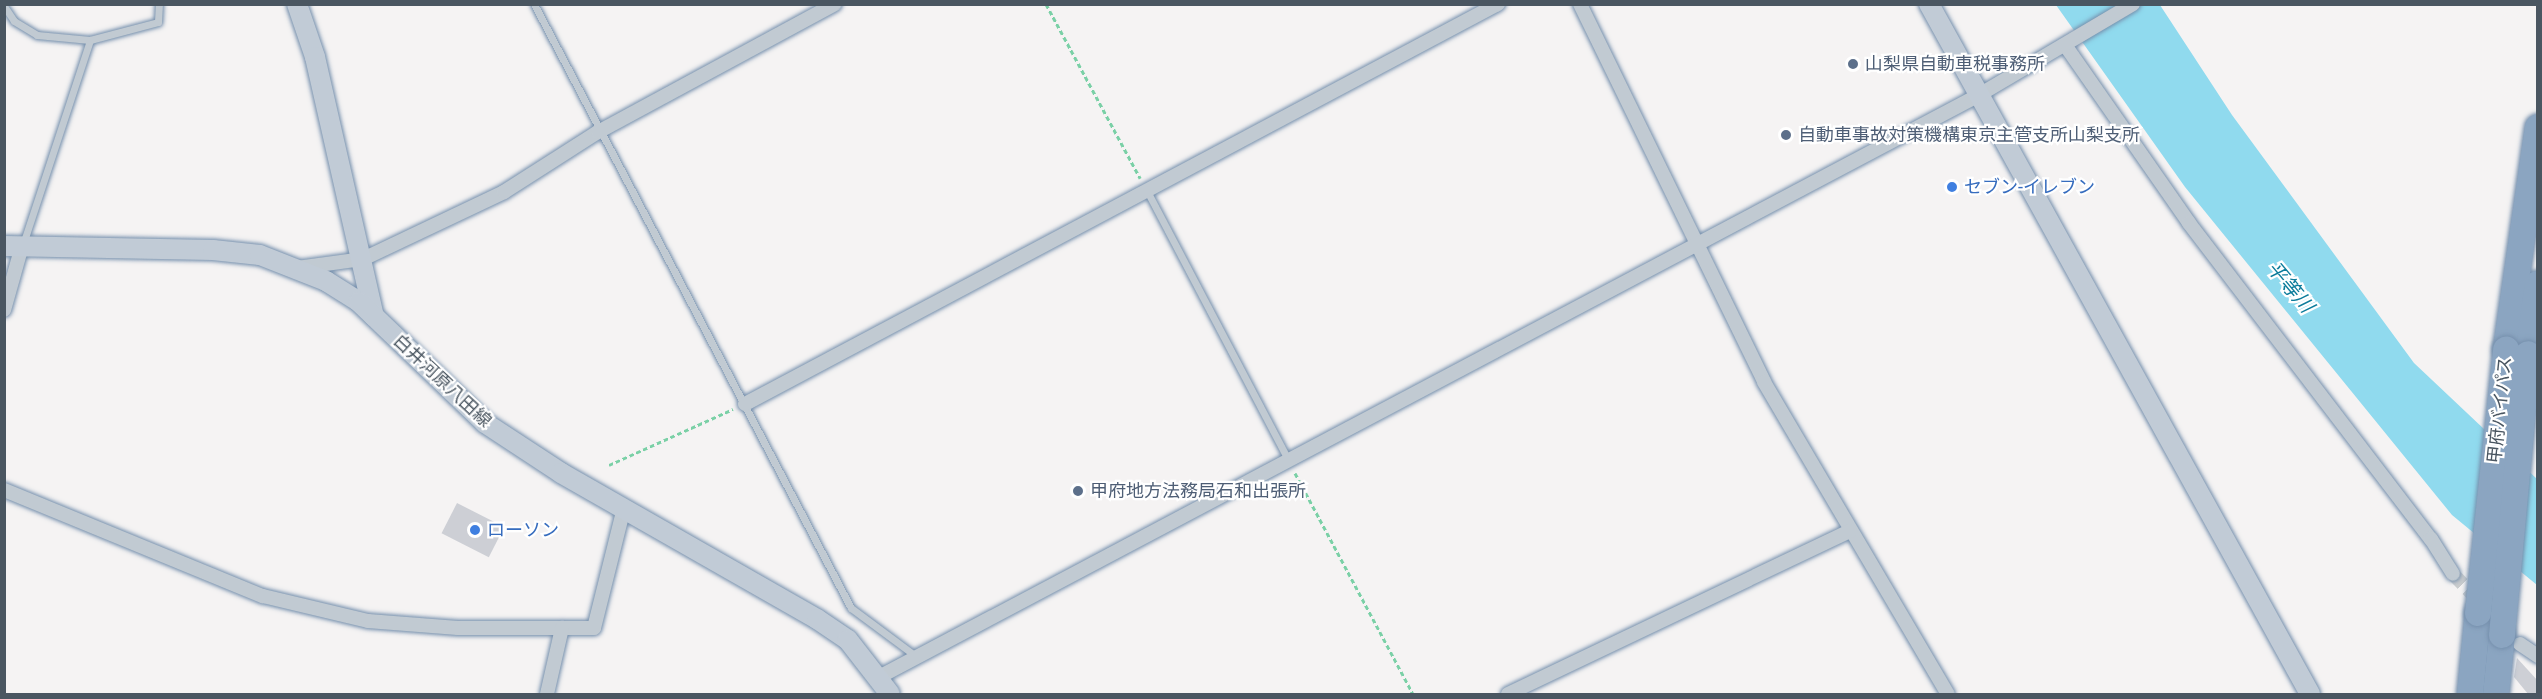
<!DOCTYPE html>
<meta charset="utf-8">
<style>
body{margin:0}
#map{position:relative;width:2542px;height:699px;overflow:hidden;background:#f5f3f3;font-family:Roboto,"Noto Sans JP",sans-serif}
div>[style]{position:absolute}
.water>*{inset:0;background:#90daee}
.building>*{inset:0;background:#cdcfd5;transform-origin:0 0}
.street-tunnel>*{height:14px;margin-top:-7px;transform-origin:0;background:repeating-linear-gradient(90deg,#caccce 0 14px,transparent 0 21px)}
.path>*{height:3px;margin-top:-1.5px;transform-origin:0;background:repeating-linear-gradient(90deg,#7ad0a6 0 4.5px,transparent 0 7.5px)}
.roads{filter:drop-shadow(0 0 2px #7690ad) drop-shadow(0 0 2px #7690ad)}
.lane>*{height:7px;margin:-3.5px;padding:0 3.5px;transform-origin:3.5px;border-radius:3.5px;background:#c1cad2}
.street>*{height:14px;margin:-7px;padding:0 7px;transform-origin:7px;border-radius:7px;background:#c1cad2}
.secondary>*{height:20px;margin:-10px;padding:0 10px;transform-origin:10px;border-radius:10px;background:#c1cbd6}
.highway>*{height:26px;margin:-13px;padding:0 13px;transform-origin:13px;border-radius:13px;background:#8ba5c1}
.bridges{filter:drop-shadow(0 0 2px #7690ad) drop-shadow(0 0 2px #7690ad)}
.highway-bridge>*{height:26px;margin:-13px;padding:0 13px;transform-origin:13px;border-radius:13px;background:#8ba5c1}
.dots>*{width:16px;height:16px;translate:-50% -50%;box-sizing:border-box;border:3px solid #fff;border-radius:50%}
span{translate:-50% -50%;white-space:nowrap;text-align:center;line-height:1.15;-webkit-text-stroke:4.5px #fff;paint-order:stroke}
.service-label{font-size:18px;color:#4e5e75}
.left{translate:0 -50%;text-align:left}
.shop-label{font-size:18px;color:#366cbe}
.street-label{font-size:18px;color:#4a5661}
.water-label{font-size:20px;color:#0c7c9b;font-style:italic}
.frame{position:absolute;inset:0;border:6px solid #4a5661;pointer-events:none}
</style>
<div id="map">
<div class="water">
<i style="clip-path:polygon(2056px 5px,2160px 5px,2232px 115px,2414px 363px,2537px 479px,2537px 585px,2452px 515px,2185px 187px)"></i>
</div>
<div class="building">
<i style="left:457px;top:503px;width:53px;height:34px;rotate:27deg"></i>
<i style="clip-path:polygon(2517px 658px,2538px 681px,2538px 694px,2528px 694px,2514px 677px)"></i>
</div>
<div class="street-tunnel">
<i style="left:2453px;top:574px;width:37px;rotate:46deg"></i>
</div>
<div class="path">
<i style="left:1046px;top:4px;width:198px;rotate:61.6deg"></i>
<i style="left:609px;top:465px;width:136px;rotate:-24.3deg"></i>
<i style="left:1295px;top:473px;width:251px;rotate:61.9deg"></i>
</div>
<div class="roads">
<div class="lane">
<i style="left:534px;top:4px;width:682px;rotate:62.31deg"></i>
<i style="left:851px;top:608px;width:82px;rotate:36.6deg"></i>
<i style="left:4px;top:6px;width:18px;rotate:56deg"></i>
<i style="left:14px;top:21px;width:27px;rotate:31deg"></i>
<i style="left:37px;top:35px;width:53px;rotate:5.4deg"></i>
<i style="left:90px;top:40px;width:70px;rotate:-14.8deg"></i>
<i style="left:158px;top:22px;width:18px;rotate:-87deg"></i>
<i style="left:1146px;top:189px;width:307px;rotate:62.3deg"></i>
<i style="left:23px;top:244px;width:215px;rotate:-71.8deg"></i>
</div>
<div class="street">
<i style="left:1580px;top:4px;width:420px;rotate:64deg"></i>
<i style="left:1764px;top:382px;width:362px;rotate:59.5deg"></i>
<i style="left:2065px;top:45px;width:217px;rotate:55.1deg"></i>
<i style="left:2189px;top:223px;width:398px;rotate:52.6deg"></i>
<i style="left:2431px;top:539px;width:41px;rotate:57.8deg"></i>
<i style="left:297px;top:268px;width:67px;rotate:-7.8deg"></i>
<i style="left:363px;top:259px;width:156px;rotate:-25.4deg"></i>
<i style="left:504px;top:192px;width:112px;rotate:-32.6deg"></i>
<i style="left:598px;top:132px;width:269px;rotate:-28.4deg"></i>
<i style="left:4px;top:310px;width:66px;rotate:-74.3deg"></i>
<i style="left:745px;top:404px;width:853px;rotate:-27.98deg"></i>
<i style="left:4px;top:490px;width:280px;rotate:22.3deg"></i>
<i style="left:263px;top:596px;width:108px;rotate:13.4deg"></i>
<i style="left:368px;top:621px;width:90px;rotate:4.4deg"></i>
<i style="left:458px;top:628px;width:136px"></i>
<i style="left:594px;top:628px;width:124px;rotate:-76deg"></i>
<i style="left:2520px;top:644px;width:22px;rotate:34deg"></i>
<i style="left:879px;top:677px;width:1244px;rotate:-27.88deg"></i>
<i style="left:1979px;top:95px;width:179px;rotate:-30.6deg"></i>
<i style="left:547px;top:694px;width:68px;rotate:-77.2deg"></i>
<i style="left:1508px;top:694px;width:379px;rotate:-25.5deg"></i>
</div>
<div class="secondary">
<i style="left:297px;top:4px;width:56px;rotate:71.2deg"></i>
<i style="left:315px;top:57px;width:266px;rotate:77.2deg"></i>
<i style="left:1929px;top:4px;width:788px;rotate:61.09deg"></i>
<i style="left:4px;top:246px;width:209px;rotate:1.1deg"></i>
<i style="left:213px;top:250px;width:47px;rotate:6.1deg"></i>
<i style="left:260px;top:255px;width:71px;rotate:21.5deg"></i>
<i style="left:326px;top:281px;width:39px;rotate:32deg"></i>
<i style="left:359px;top:302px;width:175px;rotate:43.8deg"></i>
<i style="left:485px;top:423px;width:91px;rotate:33.3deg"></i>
<i style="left:561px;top:473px;width:295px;rotate:29.7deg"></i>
<i style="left:817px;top:619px;width:37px;rotate:34deg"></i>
<i style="left:848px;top:640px;width:68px;rotate:52.1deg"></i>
</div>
<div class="highway">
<i style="left:2506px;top:349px;width:224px;rotate:-81.8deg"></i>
<i style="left:2528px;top:354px;width:71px;rotate:-81.9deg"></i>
<i style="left:2470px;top:694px;width:81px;rotate:-84.4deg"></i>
<i style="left:2496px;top:694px;width:59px;rotate:-84.2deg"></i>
</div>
</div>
<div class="bridges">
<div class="highway-bridge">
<i style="left:2478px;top:613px;width:265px;rotate:-83.9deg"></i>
<i style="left:2502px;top:635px;width:282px;rotate:-84.7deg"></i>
</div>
</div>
<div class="dots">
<i style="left:1853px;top:64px;background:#5c6f8a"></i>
<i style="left:1786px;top:135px;background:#5c6f8a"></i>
<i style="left:1952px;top:187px;background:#3f7fe0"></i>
<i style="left:1078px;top:491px;background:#5c6f8a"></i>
<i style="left:475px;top:530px;background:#3f7fe0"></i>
</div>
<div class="service-label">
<span class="left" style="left:1865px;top:64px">山梨県自動車税事務所</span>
<span class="left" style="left:1798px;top:135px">自動車事故対策機構東京主管支所山梨支所</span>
<span class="left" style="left:1090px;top:491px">甲府地方法務局石和出張所</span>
</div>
<div class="shop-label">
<span class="left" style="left:1964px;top:187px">セブン-イレブン</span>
<span class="left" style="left:487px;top:530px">ローソン</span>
</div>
<div class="street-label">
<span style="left:442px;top:381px;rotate:43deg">白井河原八田線</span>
<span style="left:2500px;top:410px;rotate:-84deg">甲府バイパス</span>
</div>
<div class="water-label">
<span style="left:2290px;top:287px;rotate:50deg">平等川</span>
</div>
<div class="frame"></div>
</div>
